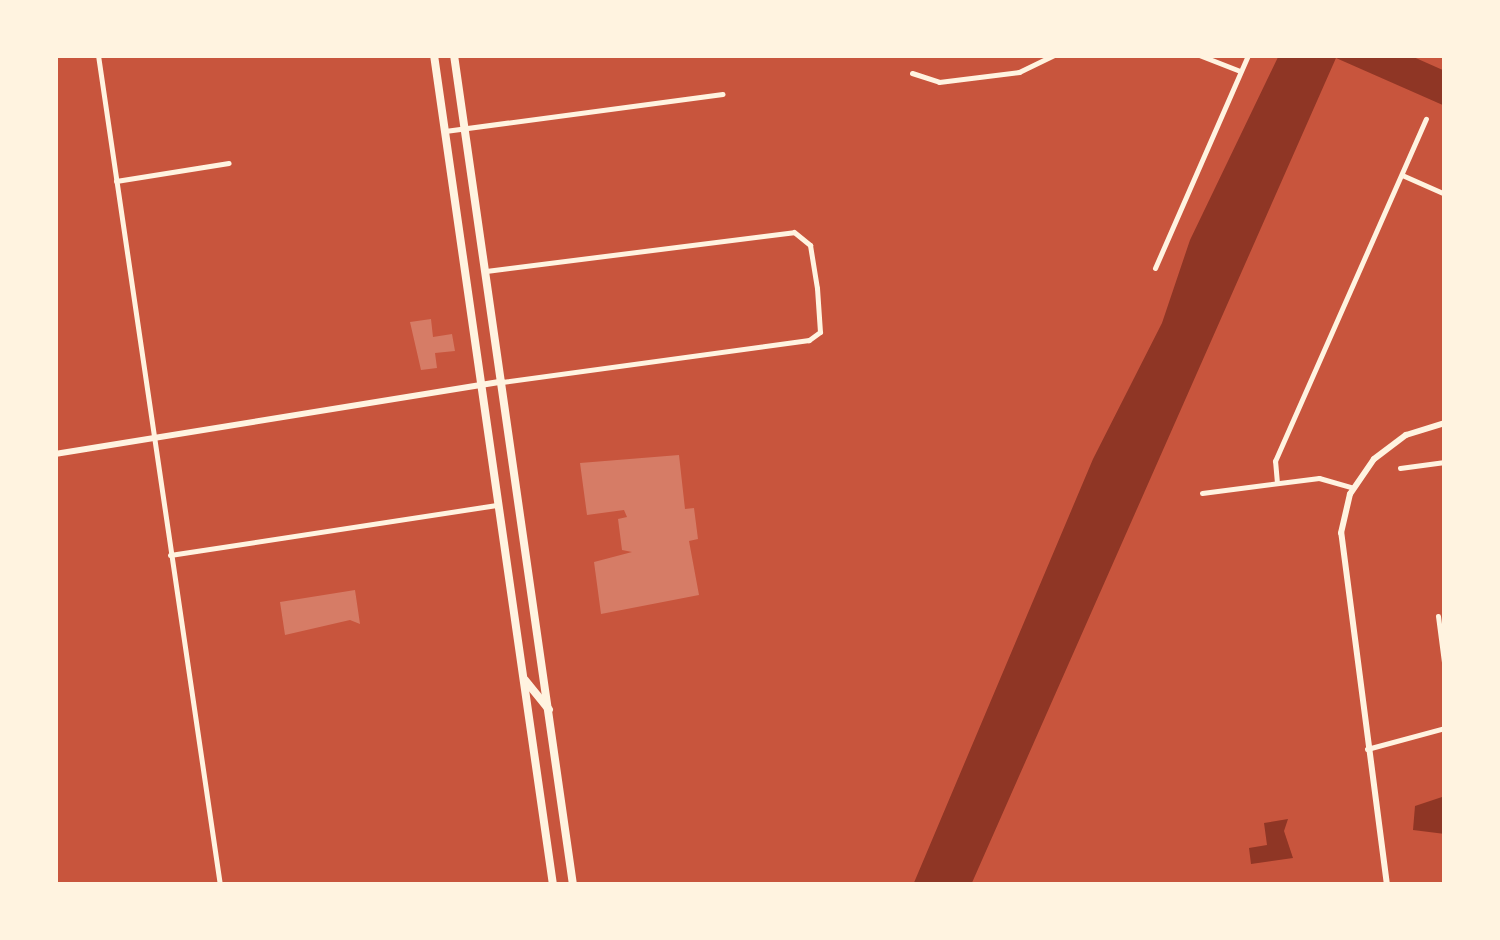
<!DOCTYPE html>
<style>
body{margin:0}
#map{position:relative;width:1500px;height:940px;overflow:hidden;background:#c8553d;font-family:"IBM Plex Serif",serif}
div>[style]{position:absolute}
.water>*{inset:0;background:#8f3625}
.building>*{inset:0;background:#d67c66}
.minor>*{height:5px;margin:-2.5px;padding:0 2.5px;transform-origin:2.5px;border-radius:2.5px;background:#fff3e0}
.tertiary>*{height:6px;margin:-3px;padding:0 3px;transform-origin:3px;border-radius:3px;background:#fff3e0}
.secondary>*{height:8px;margin:-4px;padding:0 4px;transform-origin:4px;border-radius:4px;background:#fff3e0}
span{translate:-50% -50%;white-space:nowrap;text-align:center;line-height:1.15;-webkit-text-stroke:8px #fff3e0;paint-order:stroke}
.frame{position:absolute;inset:0;border:58px solid #fff3e0;pointer-events:none}
</style>
<div id="map">
<div class="water">
<i style="clip-path:polygon(1279px 55px,1409px 55px,1445px 71px,1445px 106px,1336px 58px,971px 885px,913px 885px,1093px 459px,1162px 323px,1190px 240px)"></i>
<i style="clip-path:polygon(1445px 796px,1445px 834px,1413px 830px,1415px 806px)"></i>
<i style="clip-path:polygon(1288px 819px,1284px 831px,1293px 858px,1251px 864px,1249px 848px,1267px 845px,1264px 823px)"></i>
</div>
<div class="building">
<i style="clip-path:polygon(431px 319px,433px 337px,452px 334px,455px 351px,435px 353px,437px 368px,421px 370px,410px 322px)"></i>
<i style="clip-path:polygon(679px 455px,685px 509px,694px 508px,698px 539px,689px 541px,699px 595px,601px 614px,594px 562px,632px 552px,622px 550px,618px 519px,627px 517px,624px 510px,587px 515px,580px 463px)"></i>
<i style="clip-path:polygon(355px 590px,360px 624px,350px 620px,285px 635px,280px 602px)"></i>
</div>
<div class="minor">
<i style="left:98px;top:55px;width:839px;rotate:81.64deg"></i>
<i style="left:1199px;top:55px;width:44px;rotate:21.3deg"></i>
<i style="left:912px;top:73px;width:28px;rotate:18deg"></i>
<i style="left:939px;top:82px;width:81px;rotate:-7.1deg"></i>
<i style="left:1019px;top:72px;width:39px;rotate:-26deg"></i>
<i style="left:445px;top:131px;width:280px;rotate:-7.6deg"></i>
<i style="left:1402px;top:175px;width:47px;rotate:23.8deg"></i>
<i style="left:116px;top:181px;width:114px;rotate:-9.1deg"></i>
<i style="left:1155px;top:268px;width:232px;rotate:-66.4deg"></i>
<i style="left:486px;top:271px;width:310px;rotate:-7.2deg"></i>
<i style="left:794px;top:232px;width:21px;rotate:39deg"></i>
<i style="left:810px;top:245px;width:44px;rotate:80.8deg"></i>
<i style="left:817px;top:288px;width:44px;rotate:86.1deg"></i>
<i style="left:820px;top:332px;width:14px;rotate:144deg"></i>
<i style="left:809px;top:340px;width:310px;rotate:172.2deg"></i>
<i style="left:1400px;top:468px;width:45px;rotate:-7.6deg"></i>
<i style="left:1277px;top:483px;width:22px;rotate:-95deg"></i>
<i style="left:1275px;top:461px;width:374px;rotate:-66.2deg"></i>
<i style="left:1202px;top:493px;width:118px;rotate:-7.3deg"></i>
<i style="left:1319px;top:478px;width:35px;rotate:16deg"></i>
<i style="left:170px;top:555px;width:332px;rotate:-8.7deg"></i>
<i style="left:1438px;top:616px;width:54px;rotate:82.6deg"></i>
<i style="left:1367px;top:749px;width:81px;rotate:-15.1deg"></i>
</div>
<div class="tertiary">
<i style="left:55px;top:454px;width:453px;rotate:-9.2deg"></i>
<i style="left:1387px;top:885px;width:355px;rotate:-97.4deg"></i>
<i style="left:1341px;top:533px;width:40px;rotate:-77deg"></i>
<i style="left:1350px;top:494px;width:42px;rotate:-55.6deg"></i>
<i style="left:1374px;top:459px;width:40px;rotate:-37deg"></i>
<i style="left:1406px;top:435px;width:41px;rotate:-17.1deg"></i>
</div>
<div class="secondary">
<i style="left:434px;top:55px;width:838px;rotate:81.84deg"></i>
<i style="left:454px;top:55px;width:838px;rotate:81.84deg"></i>
<i style="left:525px;top:680px;width:38px;rotate:51deg"></i>
</div>
<div class="frame"></div>
</div>
